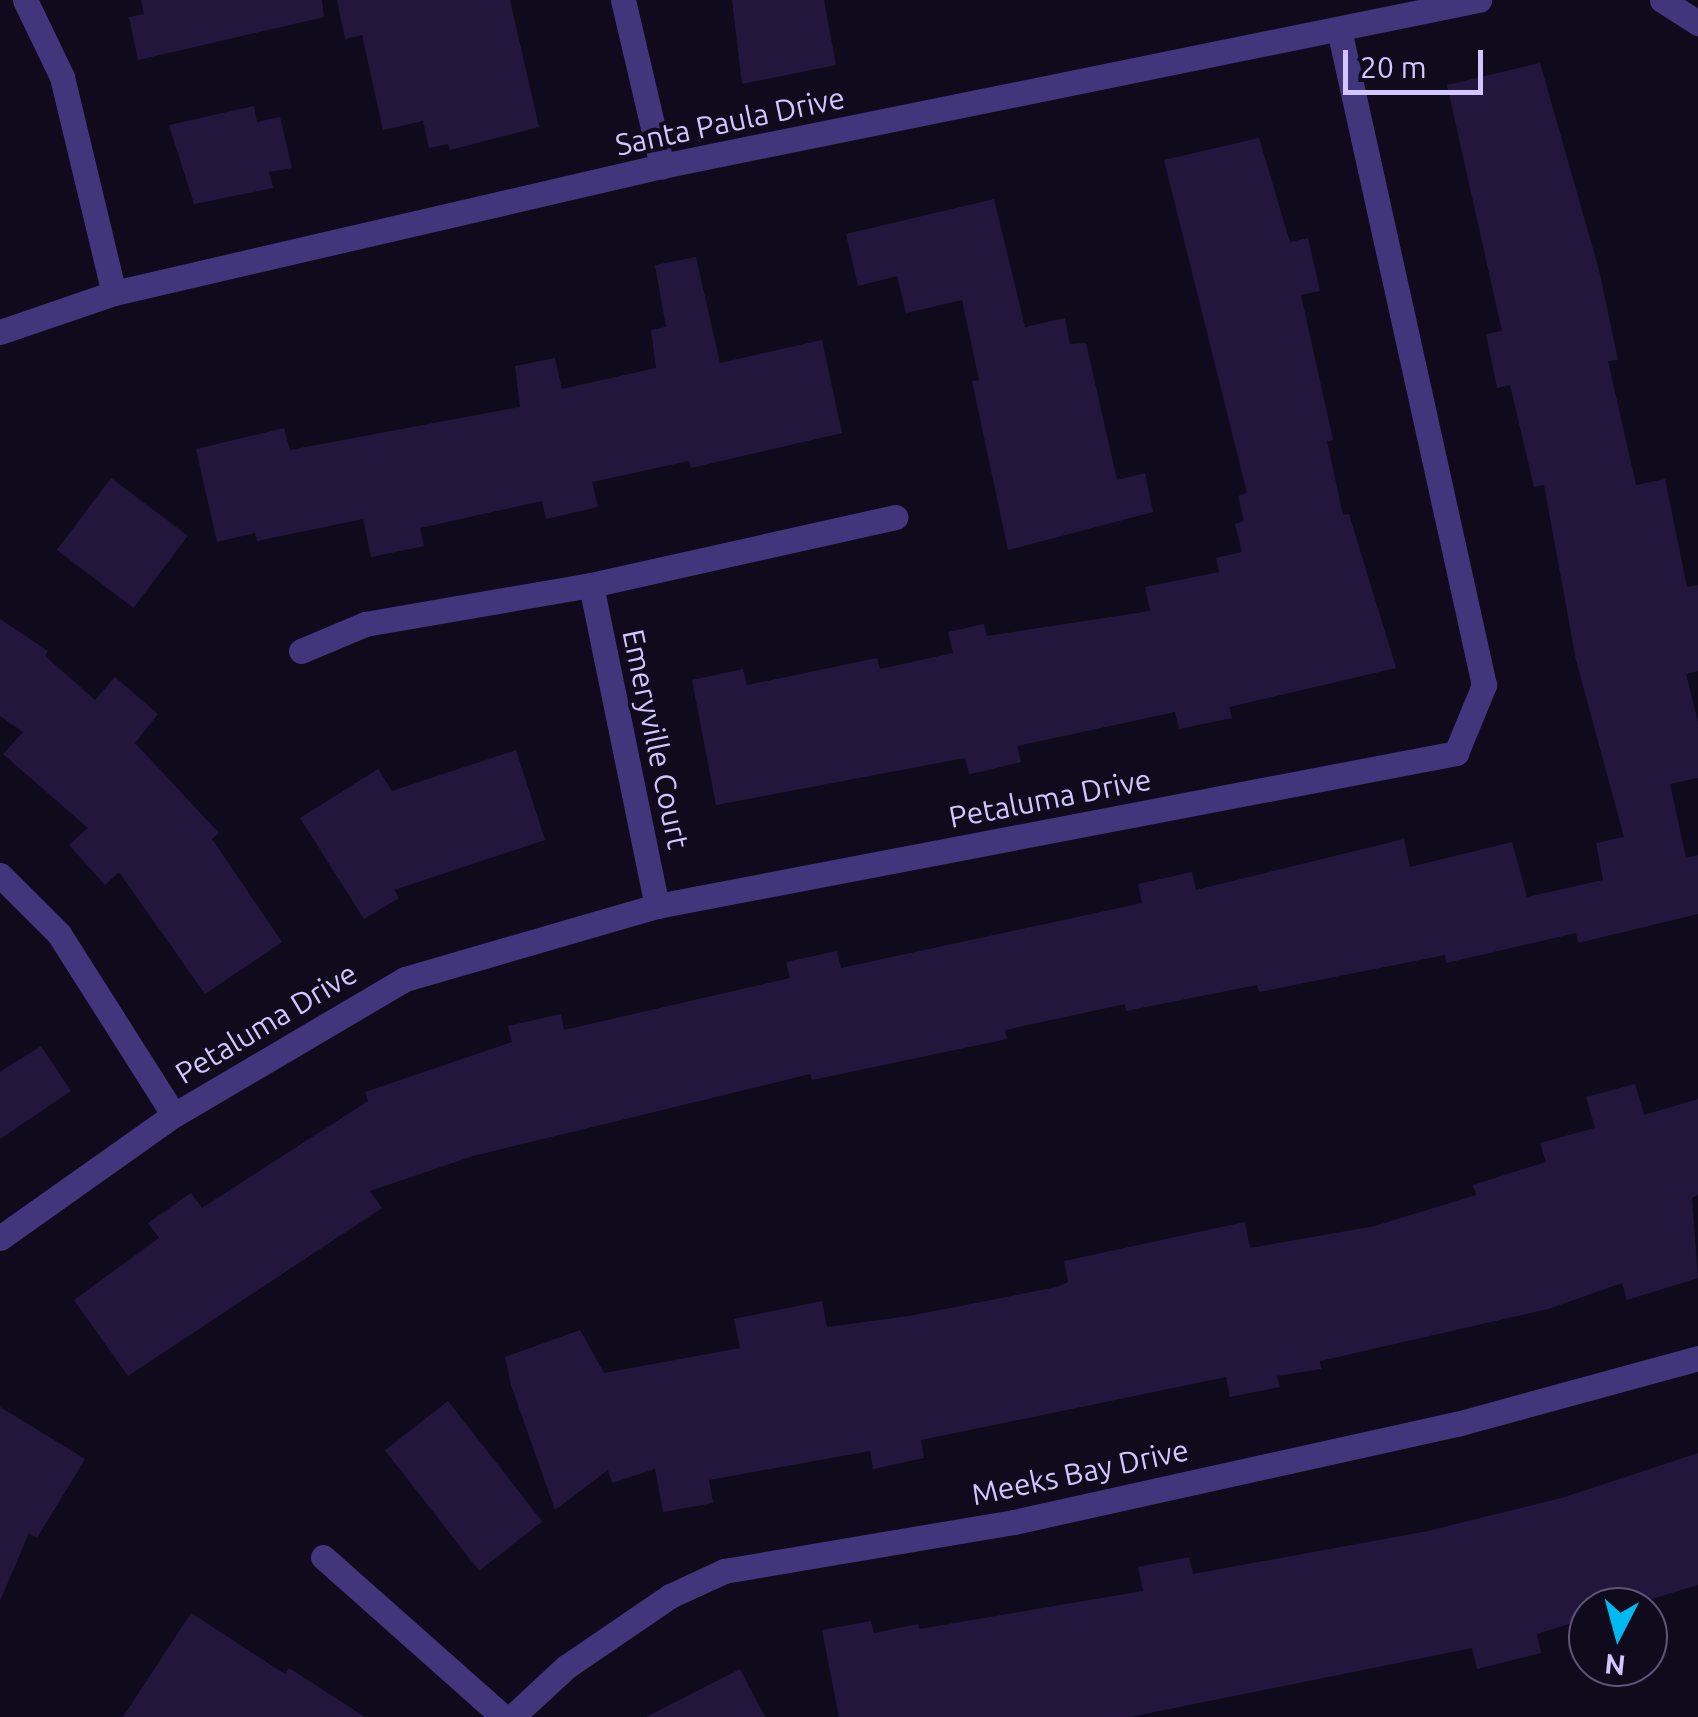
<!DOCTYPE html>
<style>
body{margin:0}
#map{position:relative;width:1698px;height:1717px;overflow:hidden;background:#100b1c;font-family:Ubuntu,sans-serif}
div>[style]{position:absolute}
.building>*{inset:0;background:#23163d;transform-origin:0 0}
.minor>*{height:25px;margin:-12.5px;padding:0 12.5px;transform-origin:12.5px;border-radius:12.5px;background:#41357c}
.tertiary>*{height:25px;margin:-12.5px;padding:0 12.5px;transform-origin:12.5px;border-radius:12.5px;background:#41357c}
span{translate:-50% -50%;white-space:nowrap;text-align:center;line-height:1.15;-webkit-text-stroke:8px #100b1c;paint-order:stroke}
.street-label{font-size:30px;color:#d3c5ff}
.north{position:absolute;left:1568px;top:1587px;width:100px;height:100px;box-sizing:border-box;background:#100b1c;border:2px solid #5e5577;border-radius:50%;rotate:186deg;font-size:28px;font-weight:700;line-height:40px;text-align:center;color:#d3c5ff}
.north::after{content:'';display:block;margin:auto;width:35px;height:45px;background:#00b9f0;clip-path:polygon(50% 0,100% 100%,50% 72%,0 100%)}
.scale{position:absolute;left:1343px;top:50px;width:140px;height:45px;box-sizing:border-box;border:5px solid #d3c5ff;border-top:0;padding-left:12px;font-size:30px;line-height:35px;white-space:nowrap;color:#d3c5ff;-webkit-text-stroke:8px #100b1c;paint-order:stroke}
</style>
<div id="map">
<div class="building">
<i style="clip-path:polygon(141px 0,322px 0,324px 17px,138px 60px,129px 17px,144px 14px)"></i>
<i style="clip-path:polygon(337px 0,510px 0,539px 127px,450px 150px,448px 144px,429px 148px,423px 121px,383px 130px,362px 35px,345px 39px)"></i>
<i style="clip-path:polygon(732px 0,824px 0,836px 65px,742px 84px)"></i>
<i style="clip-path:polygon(1540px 63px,1599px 270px,1618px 360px,1608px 361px,1636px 485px,1665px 479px,1687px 587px,1698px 585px,1698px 671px,1686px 674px,1698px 722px,1698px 778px,1670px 784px,1686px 858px,1698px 855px,1698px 914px,1578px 943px,1576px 933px,1446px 963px,1445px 955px,1259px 992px,1257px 985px,1126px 1011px,1125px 1004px,1005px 1030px,1007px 1039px,812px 1080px,810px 1074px,473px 1156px,370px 1191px,382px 1208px,128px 1376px,74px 1300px,159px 1238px,148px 1223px,191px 1193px,202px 1208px,368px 1101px,365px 1092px,512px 1042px,508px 1026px,561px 1014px,564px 1030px,790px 978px,786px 962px,837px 951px,841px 968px,1142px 903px,1138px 884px,1192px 872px,1196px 890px,1404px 839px,1410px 867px,1512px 842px,1527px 897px,1603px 880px,1596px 843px,1624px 837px,1576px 660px,1544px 485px,1534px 487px,1510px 385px,1497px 388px,1486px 334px,1502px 331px,1447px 85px)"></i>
<i style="clip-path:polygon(254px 106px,257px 122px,280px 117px,292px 168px,269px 172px,273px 188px,194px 204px,169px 125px)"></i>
<i style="clip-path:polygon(1259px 138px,1290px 242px,1308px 238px,1320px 291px,1301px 295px,1333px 440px,1327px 441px,1343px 515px,1349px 514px,1396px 668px,1229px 707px,1232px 718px,1179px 729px,1175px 712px,1017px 746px,1021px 762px,980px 772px,969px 774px,965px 758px,716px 805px,692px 680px,743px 669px,747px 685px,877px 658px,880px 669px,953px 653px,948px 632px,984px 624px,987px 636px,1150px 611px,1145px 587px,1219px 572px,1216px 558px,1242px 552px,1235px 524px,1244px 521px,1238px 496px,1247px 493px,1164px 160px)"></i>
<i style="clip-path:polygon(994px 199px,1025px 327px,1065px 318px,1070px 344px,1086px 343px,1117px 480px,1145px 473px,1153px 512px,1008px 550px,972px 381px,979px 380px,962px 300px,906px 313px,897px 276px,858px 286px,846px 234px)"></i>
<i style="clip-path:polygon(696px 257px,720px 363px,822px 340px,842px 433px,691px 468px,689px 461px,592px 482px,598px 507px,546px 519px,542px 501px,420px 528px,424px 546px,371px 557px,363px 519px,257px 541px,255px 533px,217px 542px,196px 449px,284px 428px,290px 450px,520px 407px,515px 366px,555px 358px,562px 389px,656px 368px,651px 330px,666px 327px,655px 265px)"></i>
<i style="left:111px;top:478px;width:96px;height:90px;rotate:37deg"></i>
<i style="clip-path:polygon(0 619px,48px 651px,45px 656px,95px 700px,115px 677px,158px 714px,135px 743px,219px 833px,212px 839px,282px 942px,205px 994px,119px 872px,105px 885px,69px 845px,88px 828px,3px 754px,23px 732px,0 716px)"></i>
<i style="clip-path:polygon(516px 750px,545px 840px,394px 890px,399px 898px,364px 919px,300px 818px,378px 769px,392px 791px)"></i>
<i style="clip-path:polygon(41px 1046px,71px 1091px,0 1139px,0 1072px)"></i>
<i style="clip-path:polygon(1635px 1084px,1644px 1115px,1698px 1099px,1698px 1195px,1692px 1198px,1698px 1278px,1627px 1300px,1622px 1283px,1548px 1309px,1320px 1361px,1321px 1369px,1277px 1376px,1280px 1387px,1230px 1397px,1226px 1377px,921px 1440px,924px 1458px,873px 1469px,870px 1451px,709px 1480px,713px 1503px,663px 1512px,655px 1469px,612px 1483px,608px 1470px,555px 1510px,511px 1385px,505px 1357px,580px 1330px,604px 1373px,740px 1348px,734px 1319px,822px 1301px,827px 1327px,909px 1316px,1057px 1287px,1068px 1282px,1064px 1261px,1245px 1222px,1250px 1248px,1375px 1226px,1476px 1195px,1473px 1185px,1546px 1162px,1540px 1143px,1595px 1128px,1586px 1097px)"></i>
<i style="left:448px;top:1401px;width:153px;height:80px;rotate:52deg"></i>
<i style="clip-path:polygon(0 1407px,85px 1459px,37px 1538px,29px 1533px,0 1601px)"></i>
<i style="clip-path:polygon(1698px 1453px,1698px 1585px,1625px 1607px,1588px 1607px,1588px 1618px,1537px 1634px,1541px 1653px,1477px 1669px,1472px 1648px,1130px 1717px,839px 1717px,822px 1630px,871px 1621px,874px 1633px,918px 1624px,919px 1629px,1143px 1591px,1138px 1567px,1189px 1557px,1193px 1574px,1428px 1531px,1565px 1497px)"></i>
<i style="clip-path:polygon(191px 1613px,285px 1674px,289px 1668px,365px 1717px,123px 1717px)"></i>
<i style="clip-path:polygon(740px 1669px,765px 1717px,646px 1717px)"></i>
</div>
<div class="minor">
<i style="left:25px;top:0;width:85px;rotate:64.3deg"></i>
<i style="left:62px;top:77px;width:222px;rotate:76.5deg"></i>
<i style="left:623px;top:0;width:171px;rotate:76.8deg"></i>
<i style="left:591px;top:585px;width:328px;rotate:78.4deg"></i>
<i style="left:301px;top:651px;width:69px;rotate:-22.9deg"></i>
<i style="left:365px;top:624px;width:229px;rotate:-9.8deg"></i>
<i style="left:591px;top:585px;width:312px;rotate:-12.6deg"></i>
<i style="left:0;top:875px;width:83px;rotate:45deg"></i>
<i style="left:59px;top:934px;width:214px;rotate:57.6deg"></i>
<i style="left:0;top:1238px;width:213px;rotate:-35.3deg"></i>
<i style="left:174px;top:1115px;width:268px;rotate:-30.5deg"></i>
<i style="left:405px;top:979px;width:262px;rotate:-16.2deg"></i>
<i style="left:657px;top:906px;width:814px;rotate:-10.84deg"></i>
<i style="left:1456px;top:753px;width:74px;rotate:-67.6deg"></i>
<i style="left:1484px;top:685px;width:667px;rotate:-102.47deg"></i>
<i style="left:323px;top:1557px;width:241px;rotate:41.6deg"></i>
<i style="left:512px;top:1717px;width:74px;rotate:-42.8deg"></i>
<i style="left:566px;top:1667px;width:126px;rotate:-34.3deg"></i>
<i style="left:670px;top:1596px;width:60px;rotate:-24.8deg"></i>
<i style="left:724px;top:1571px;width:294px;rotate:-9.6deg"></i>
<i style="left:1014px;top:1522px;width:454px;rotate:-12.5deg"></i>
<i style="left:1457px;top:1424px;width:250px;rotate:-15.3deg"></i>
</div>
<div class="tertiary">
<i style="left:1662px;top:0;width:43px;rotate:32.6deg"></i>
<i style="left:0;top:332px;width:120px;rotate:-18.9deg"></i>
<i style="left:114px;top:293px;width:563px;rotate:-13.05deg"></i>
<i style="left:662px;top:166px;width:834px;rotate:-11.49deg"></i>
</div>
<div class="street-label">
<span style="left:730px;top:121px;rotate:-12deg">Santa Paula Drive</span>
<span style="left:656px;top:739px;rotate:78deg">Emeryville Court</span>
<span style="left:1050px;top:798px;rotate:-11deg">Petaluma Drive</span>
<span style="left:266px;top:1023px;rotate:-31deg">Petaluma Drive</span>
<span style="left:1080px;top:1472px;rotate:-12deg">Meeks Bay Drive</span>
</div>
<div class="north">N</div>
<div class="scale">20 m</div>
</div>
